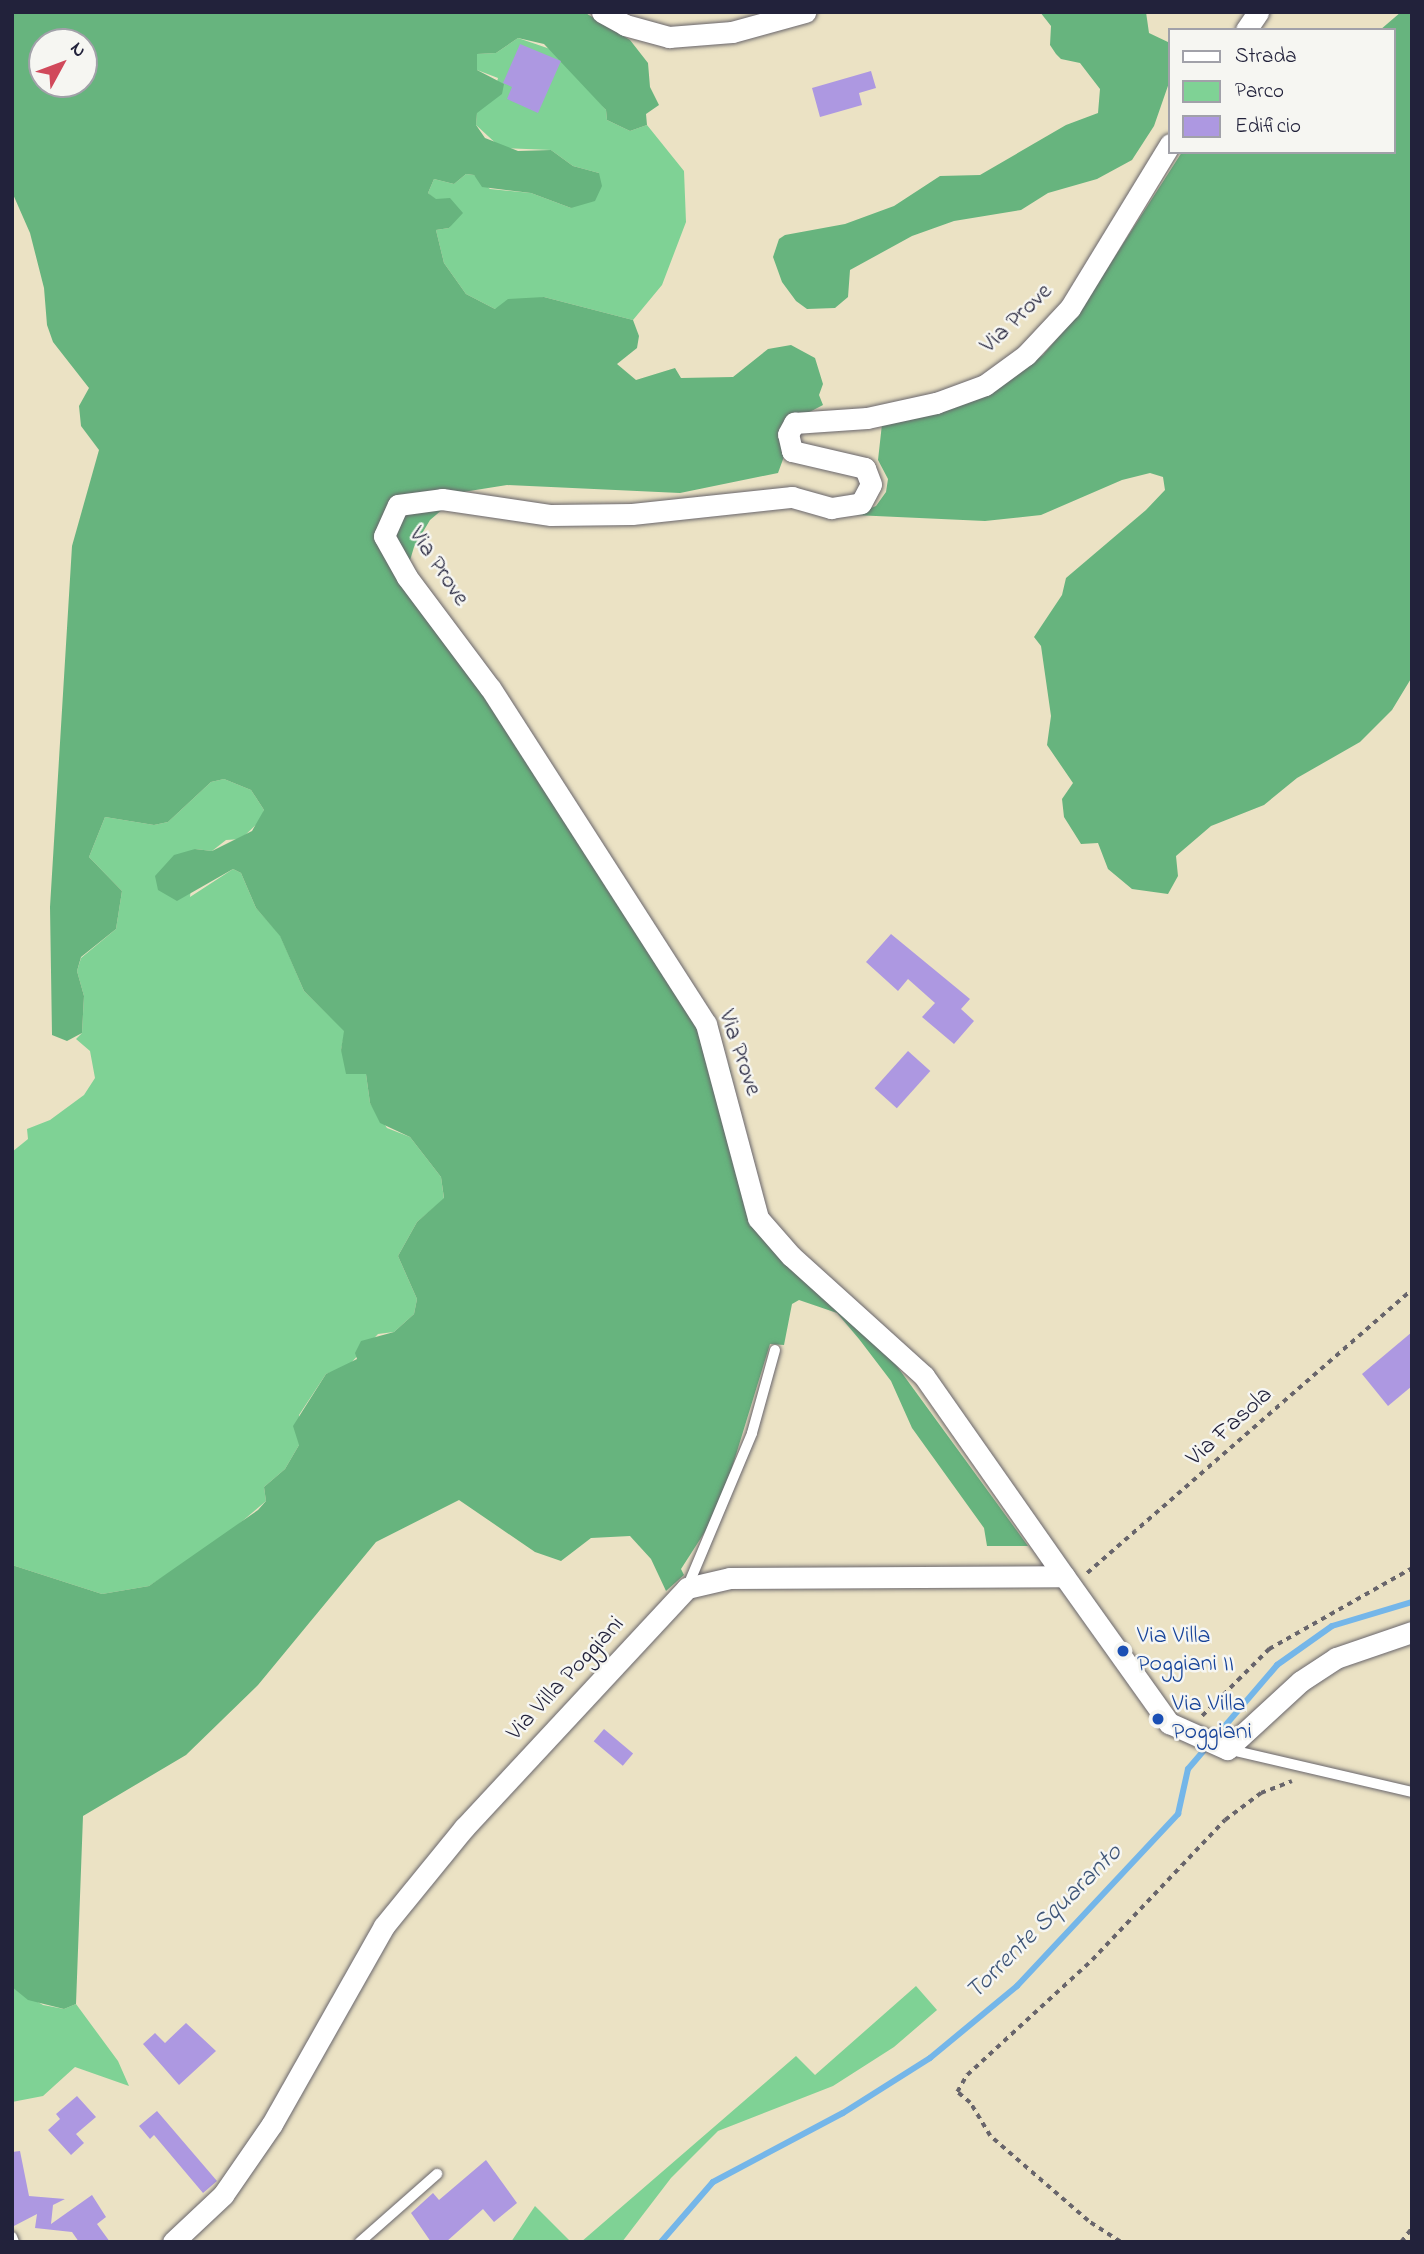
<!DOCTYPE html>
<style>
body{margin:0}
#map{position:relative;width:1424px;height:2254px;overflow:hidden;background:#ebe2c4;font-family:"Indie Flower",sans-serif}
div>[style]{position:absolute}
.green>*{inset:0;background:#7fd295}
.forest>*{inset:0;background:#67b47e}
.stream>*{height:6px;margin:-3px;padding:0 3px;transform-origin:3px;border-radius:3px;background:#74b6e9}
.building>*{inset:0;background:#ad98e1;transform-origin:0 0}
.path>*{height:3.5px;margin-top:-1.75px;transform-origin:0;background:repeating-linear-gradient(90deg,#68656b 0 5px,transparent 0 10px)}
.roads{filter:drop-shadow(0 0 2px #68656b) drop-shadow(0 0 2px #68656b)}
.lane>*{height:10px;margin:-5px;padding:0 5px;transform-origin:5px;border-radius:5px;background:#fff}
.street>*{height:21px;margin:-10.5px;padding:0 10.5px;transform-origin:10.5px;border-radius:10.5px;background:#fff}
.dots>*{width:19px;height:19px;translate:-50% -50%;box-sizing:border-box;border:4px solid #f6f6f2;border-radius:50%}
span{translate:-50% -50%;white-space:nowrap;text-align:center;line-height:1.15;-webkit-text-stroke:5px #f6f6f2;paint-order:stroke}
.street-label{font-size:24px;color:#22223b}
.transit-label{font-size:24px;color:#164399}
.left{translate:0 -50%;text-align:left}
.water-label{font-size:26px;color:#3f5678;font-style:italic}
.frame{position:absolute;inset:0;border:14px solid #22223b;pointer-events:none}
.legend{position:absolute;left:1168px;top:28px;width:228px;height:126px;box-sizing:border-box;background:#f6f6f2;border:2px solid #a1a1a9;margin:0;padding:9px 12px;list-style:none;font-size:21px;color:#22223b}
.legend li{display:flex;align-items:center;gap:14px;height:35px}
.legend b{width:35px;border:2px solid #a1a1a9}
.north{position:absolute;left:28px;top:28px;width:70px;height:70px;box-sizing:border-box;background:#f6f6f2;border:2px solid #a1a1a9;border-radius:50%;rotate:49deg;font-size:19px;font-weight:700;line-height:28px;text-align:center;color:#22223b}
.north::after{content:'';display:block;margin:auto;width:24px;height:32px;background:#d1495b;clip-path:polygon(50% 0,100% 100%,50% 72%,0 100%)}
</style>
<div id="map">
<div class="green">
<i style="clip-path:polygon(518px 38px,556px 51px,606px 110px,607px 120px,630px 131px,647px 125px,684px 171px,686px 222px,662px 285px,633px 320px,544px 297px,495px 309px,466px 294px,444px 263px,436px 230px,449px 228px,456px 218px,428px 193px,434px 179px,454px 184px,466px 174px,474px 175px,490px 189px,531px 193px,571px 208px,599px 173px,573px 166px,551px 150px,501px 148px,476px 125px,477px 112px,493px 97px,498px 78px,477px 70px,476px 54px,496px 53px)"></i>
<i style="clip-path:polygon(224px 779px,251px 790px,264px 810px,261px 820px,241px 839px,226px 840px,212px 851px,195px 849px,190px 897px,233px 869px,241px 873px,256px 908px,280px 935px,304px 991px,345px 1031px,341px 1050px,357px 1073px,366px 1074px,370px 1103px,387px 1128px,410px 1137px,441px 1177px,444px 1199px,417px 1222px,398px 1256px,417px 1299px,414px 1314px,394px 1332px,378px 1334px,348px 1366px,326px 1374px,299px 1415px,299px 1445px,285px 1469px,264px 1487px,266px 1501px,219px 1541px,149px 1586px,102px 1594px,12px 1565px,12px 1152px,28px 1139px,27px 1129px,50px 1120px,84px 1095px,95px 1078px,90px 1051px,76px 1039px,82px 1033px,84px 996px,77px 971px,81px 958px,116px 929px,122px 891px,89px 857px,105px 817px,154px 825px,168px 822px,211px 782px)"></i>
<i style="clip-path:polygon(916px 1986px,937px 2010px,894px 2047px,833px 2086px,718px 2131px,671px 2178px,622px 2242px,581px 2242px,796px 2056px,815px 2075px)"></i>
<i style="clip-path:polygon(12px 1987px,43px 2005px,64px 2009px,76px 2004px,118px 2061px,129px 2086px,75px 2067px,43px 2096px,12px 2102px)"></i>
<i style="clip-path:polygon(535px 2206px,571px 2242px,511px 2242px)"></i>
</div>
<div class="forest">
<i style="clip-path:polygon(evenodd,12px 12px,584px 12px,630px 40px,648px 63px,650px 87px,659px 105px,646px 114px,647px 125px,630px 131px,607px 120px,606px 110px,544px 44px,518px 38px,496px 53px,477px 54px,477px 70px,504px 84px,502px 94px,477px 113px,476px 125px,485px 138px,518px 151px,551px 150px,573px 166px,599px 173px,602px 186px,595px 201px,571px 208px,531px 193px,482px 187px,474px 175px,466px 174px,454px 184px,434px 179px,428px 193px,436px 199px,450px 198px,463px 213px,449px 228px,436px 230px,444px 263px,466px 294px,495px 309px,508px 299px,544px 297px,633px 320px,639px 336px,637px 348px,617px 364px,636px 380px,675px 368px,681px 378px,733px 377px,768px 349px,791px 345px,815px 358px,823px 384px,819px 395px,823px 405px,798px 418px,778px 473px,680px 493px,507px 485px,463px 492px,430px 520px,414px 547px,408px 567px,716px 1035px,730px 1069px,759px 1224px,891px 1358px,1028px 1546px,987px 1546px,984px 1528px,912px 1428px,891px 1381px,859px 1339px,837px 1313px,799px 1300px,792px 1304px,784px 1345px,770px 1344px,719px 1510px,681px 1569px,684px 1575px,666px 1591px,651px 1559px,630px 1536px,591px 1538px,561px 1561px,535px 1552px,459px 1500px,376px 1542px,258px 1685px,186px 1755px,83px 1816px,76px 2004px,64px 2009px,28px 2000px,12px 1987px,12px 1565px,102px 1594px,149px 1586px,258px 1510px,266px 1501px,264px 1487px,285px 1469px,299px 1445px,293px 1426px,326px 1374px,357px 1359px,355px 1353px,361px 1341px,394px 1332px,414px 1314px,417px 1299px,398px 1256px,417px 1222px,444px 1198px,441px 1177px,410px 1137px,380px 1123px,370px 1103px,366px 1074px,346px 1074px,341px 1050px,344px 1031px,304px 991px,280px 936px,256px 908px,241px 873px,233px 869px,177px 901px,158px 890px,155px 876px,174px 855px,195px 849px,212px 851px,252px 831px,264px 810px,251px 790px,224px 779px,211px 782px,168px 822px,154px 825px,105px 817px,89px 857px,122px 891px,116px 929px,81px 957px,77px 971px,84px 996px,82px 1033px,67px 1041px,52px 1035px,50px 907px,72px 546px,99px 450px,81px 426px,79px 406px,89px 388px,53px 342px,47px 325px,44px 288px,30px 233px,12px 192px,12px 12px,42px 42px,84px 42px,84px 84px,42px 84px,42px 42px)"></i>
<i style="clip-path:polygon(1040px 12px,1146px 12px,1149px 33px,1170px 43px,1170px 80px,1154px 126px,1132px 160px,1097px 179px,1048px 193px,1021px 210px,954px 221px,912px 236px,850px 270px,848px 297px,835px 308px,807px 309px,796px 301px,782px 282px,773px 257px,779px 239px,785px 235px,845px 224px,894px 206px,940px 176px,980px 175px,1066px 125px,1098px 113px,1100px 89px,1080px 63px,1061px 59px,1056px 54px,1050px 45px,1051px 26px)"></i>
<i style="clip-path:polygon(1401px 12px,1412px 12px,1412px 677px,1392px 710px,1360px 742px,1297px 778px,1264px 805px,1211px 826px,1176px 856px,1178px 876px,1168px 894px,1132px 889px,1108px 869px,1098px 843px,1081px 844px,1064px 817px,1062px 799px,1073px 783px,1047px 745px,1051px 716px,1041px 646px,1034px 637px,1062px 595px,1066px 578px,1146px 510px,1165px 490px,1163px 477px,1150px 473px,1122px 480px,1041px 515px,985px 521px,854px 515px,876px 506px,886px 492px,888px 479px,878px 460px,882px 424px,1006px 381px,1043px 355px,1078px 314px,1182px 152px,1394px 152px,1394px 30px,1380px 30px)"></i>
</div>
<div class="stream">
<i style="left:661px;top:2242px;width:79px;rotate:-49.1deg"></i>
<i style="left:713px;top:2182px;width:147px;rotate:-28deg"></i>
<i style="left:843px;top:2113px;width:103px;rotate:-32.3deg"></i>
<i style="left:930px;top:2058px;width:113px;rotate:-39.6deg"></i>
<i style="left:1017px;top:1986px;width:236px;rotate:-46.9deg"></i>
<i style="left:1178px;top:1814px;width:46px;rotate:-77.5deg"></i>
<i style="left:1188px;top:1769px;width:137px;rotate:-49.4deg"></i>
<i style="left:1277px;top:1665px;width:67px;rotate:-35.3deg"></i>
<i style="left:1332px;top:1626px;width:84px;rotate:-16.7deg"></i>
</div>
<div class="building">
<i style="clip-path:polygon(520px 44px,561px 61px,538px 113px,507px 99px,512px 87px,503px 83px)"></i>
<i style="clip-path:polygon(871px 71px,876px 88px,859px 93px,862px 105px,820px 117px,812px 88px)"></i>
<i style="clip-path:polygon(891px 934px,970px 999px,961px 1009px,974px 1021px,954px 1044px,922px 1017px,935px 1003px,908px 979px,898px 991px,866px 962px)"></i>
<i style="left:908px;top:1051px;width:30px;height:50px;rotate:42deg"></i>
<i style="clip-path:polygon(1412px 1332px,1412px 1386px,1388px 1406px,1362px 1374px)"></i>
<i style="left:604px;top:1729px;width:38px;height:16px;rotate:40deg"></i>
<i style="clip-path:polygon(186px 2023px,216px 2051px,179px 2085px,143px 2044px,155px 2033px,165px 2043px)"></i>
<i style="clip-path:polygon(77px 2096px,96px 2117px,76px 2134px,84px 2143px,71px 2155px,48px 2130px,60px 2119px,56px 2114px)"></i>
<i style="clip-path:polygon(157px 2111px,217px 2181px,203px 2193px,154px 2135px,150px 2139px,139px 2126px)"></i>
<i style="clip-path:polygon(20px 2151px,29px 2196px,65px 2199px,53px 2205px,51px 2224px,92px 2195px,106px 2217px,97px 2224px,110px 2242px,79px 2242px,72px 2232px,35px 2228px,37px 2214px,12px 2227px,12px 2152px)"></i>
<i style="clip-path:polygon(486px 2160px,517px 2203px,494px 2222px,483px 2209px,446px 2242px,431px 2242px,411px 2213px,433px 2193px,439px 2200px)"></i>
</div>
<div class="path">
<i style="left:1087px;top:1573px;width:432px;rotate:-41.1deg"></i>
<i style="left:1202px;top:1716px;width:95px;rotate:-45deg"></i>
<i style="left:1269px;top:1649px;width:164px;rotate:-29.5deg"></i>
<i style="left:1120px;top:2242px;width:38px;rotate:-147deg"></i>
<i style="left:1088px;top:2221px;width:130px;rotate:-139.1deg"></i>
<i style="left:990px;top:2136px;width:39px;rotate:-121deg"></i>
<i style="left:970px;top:2103px;width:17px;rotate:-140deg"></i>
<i style="left:957px;top:2092px;width:20px;rotate:-60deg"></i>
<i style="left:967px;top:2075px;width:170px;rotate:-42.6deg"></i>
<i style="left:1092px;top:1960px;width:193px;rotate:-46.5deg"></i>
<i style="left:1225px;top:1820px;width:45px;rotate:-36.9deg"></i>
<i style="left:1261px;top:1793px;width:33px;rotate:-21deg"></i>
<i style="left:1401px;top:2242px;width:18px;rotate:-52deg"></i>
</div>
<div class="roads">
<div class="lane">
<i style="left:687px;top:1588px;width:168px;rotate:-67.2deg"></i>
<i style="left:752px;top:1433px;width:86px;rotate:-74.5deg"></i>
<i style="left:1227px;top:1749px;width:190px;rotate:13.1deg"></i>
<i style="left:12px;top:2237px;width:5px;rotate:68deg"></i>
<i style="left:360px;top:2242px;width:103px;rotate:-41.4deg"></i>
</div>
<div class="street">
<i style="left:602px;top:12px;width:26px;rotate:29deg"></i>
<i style="left:625px;top:25px;width:46px;rotate:15.3deg"></i>
<i style="left:669px;top:37px;width:63px;rotate:-4.5deg"></i>
<i style="left:732px;top:32px;width:76px;rotate:-15.3deg"></i>
<i style="left:1246px;top:30px;width:22px;rotate:-56deg"></i>
<i style="left:1064px;top:1576px;width:244px;rotate:-125deg"></i>
<i style="left:924px;top:1376px;width:179px;rotate:-137.9deg"></i>
<i style="left:791px;top:1256px;width:50px;rotate:-131deg"></i>
<i style="left:758px;top:1218px;width:201px;rotate:-105deg"></i>
<i style="left:706px;top:1024px;width:399px;rotate:-122.7deg"></i>
<i style="left:490px;top:688px;width:139px;rotate:-126.8deg"></i>
<i style="left:407px;top:577px;width:47px;rotate:-119.3deg"></i>
<i style="left:384px;top:536px;width:34px;rotate:-66deg"></i>
<i style="left:398px;top:505px;width:44px;rotate:-7.8deg"></i>
<i style="left:442px;top:499px;width:110px;rotate:8.4deg"></i>
<i style="left:551px;top:515px;width:81px;rotate:-0.7deg"></i>
<i style="left:632px;top:514px;width:161px;rotate:-6.1deg"></i>
<i style="left:792px;top:497px;width:41px;rotate:15.8deg"></i>
<i style="left:831px;top:508px;width:30px;rotate:-9deg"></i>
<i style="left:861px;top:503px;width:21px;rotate:-62deg"></i>
<i style="left:871px;top:484px;width:17px;rotate:-111deg"></i>
<i style="left:865px;top:468px;width:75px;rotate:-166.9deg"></i>
<i style="left:792px;top:451px;width:17px;rotate:-103deg"></i>
<i style="left:788px;top:434px;width:13px;rotate:-61deg"></i>
<i style="left:794px;top:423px;width:73px;rotate:-3.9deg"></i>
<i style="left:867px;top:418px;width:71px;rotate:-12.3deg"></i>
<i style="left:936px;top:403px;width:52px;rotate:-20.2deg"></i>
<i style="left:985px;top:385px;width:51px;rotate:-36.2deg"></i>
<i style="left:1026px;top:355px;width:64px;rotate:-46.9deg"></i>
<i style="left:1070px;top:308px;width:192px;rotate:-58.6deg"></i>
<i style="left:173px;top:2242px;width:69px;rotate:-43.2deg"></i>
<i style="left:223px;top:2195px;width:86px;rotate:-55.4deg"></i>
<i style="left:272px;top:2124px;width:227px;rotate:-60.5deg"></i>
<i style="left:384px;top:1926px;width:127px;rotate:-50.8deg"></i>
<i style="left:464px;top:1828px;width:328px;rotate:-47.1deg"></i>
<i style="left:687px;top:1588px;width:44px;rotate:-13.1deg"></i>
<i style="left:730px;top:1578px;width:334px;rotate:-0.3deg"></i>
<i style="left:1064px;top:1576px;width:181px;rotate:54.5deg"></i>
<i style="left:1169px;top:1723px;width:64px;rotate:24.1deg"></i>
<i style="left:1227px;top:1749px;width:100px;rotate:-42.6deg"></i>
<i style="left:1301px;top:1681px;width:42px;rotate:-33.3deg"></i>
<i style="left:1336px;top:1658px;width:80px;rotate:-18.9deg"></i>
</div>
</div>
<div class="dots">
<i style="left:1123px;top:1651px;background:#1a4fb4"></i>
<i style="left:1158px;top:1719px;background:#1a4fb4"></i>
</div>
<div class="street-label">
<span style="left:1017px;top:319px;rotate:-44deg">Via Prove</span>
<span style="left:438px;top:567px;rotate:56deg">Via Prove</span>
<span style="left:739px;top:1053px;rotate:71deg">Via Prove</span>
<span style="left:1230px;top:1427px;rotate:-42deg">Via Fasola</span>
<span style="left:566px;top:1679px;rotate:-47deg">Via Villa Poggiani</span>
</div>
<div class="transit-label">
<span class="left" style="left:1137px;top:1651px">Via Villa<br>Poggiani II</span>
<span class="left" style="left:1172px;top:1719px">Via Villa<br>Poggiani</span>
</div>
<div class="water-label">
<span style="left:1045px;top:1923px;rotate:-45deg">Torrente Squaranto</span>
</div>
<div class="frame"></div>
<ul class="legend">
<li><b style="height:9px;background:#fff"></b>Strada</li>
<li><b style="height:19px;background:#7fd295"></b>Parco</li>
<li><b style="height:19px;background:#ad98e1"></b>Edificio</li>
</ul>
<div class="north">N</div>
</div>
